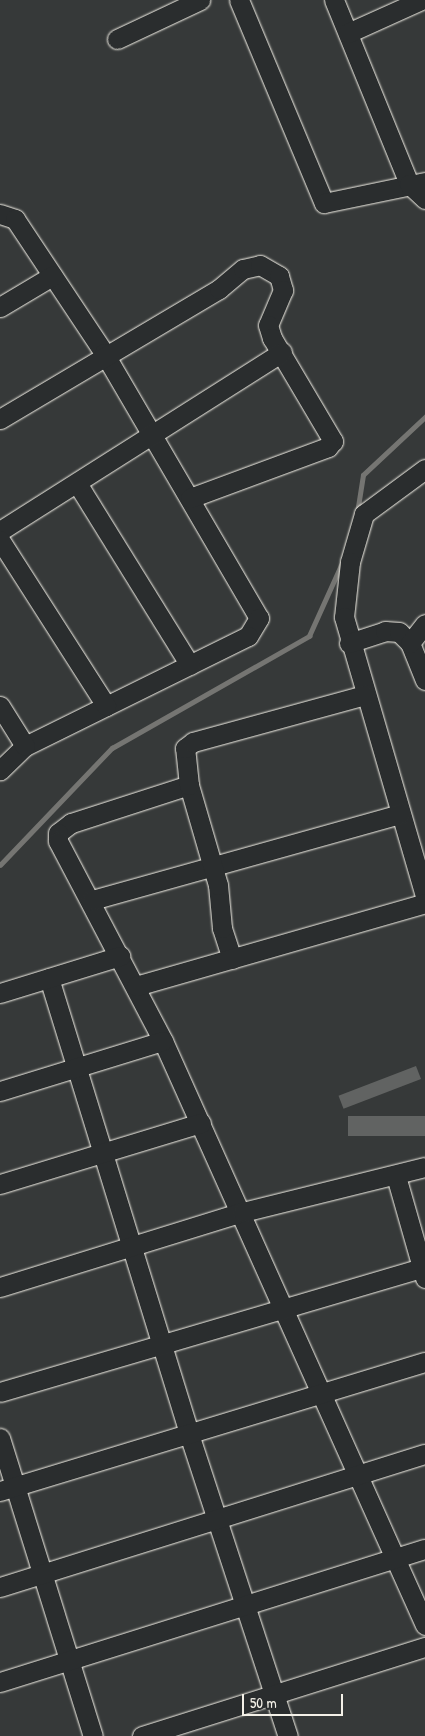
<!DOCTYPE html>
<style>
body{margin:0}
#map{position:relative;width:425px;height:1736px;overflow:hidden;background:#363939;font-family:"Patrick Hand",sans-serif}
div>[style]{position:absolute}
.stream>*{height:4.5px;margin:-2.25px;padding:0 2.25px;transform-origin:2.25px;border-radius:2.25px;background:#757572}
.building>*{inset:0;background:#616362;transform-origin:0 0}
.roads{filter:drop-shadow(0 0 1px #f4f1e8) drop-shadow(0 0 1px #f4f1e8)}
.minor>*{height:19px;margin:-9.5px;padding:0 9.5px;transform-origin:9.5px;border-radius:9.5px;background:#2a2d2e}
span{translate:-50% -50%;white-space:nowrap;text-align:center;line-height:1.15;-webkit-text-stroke:5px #2a2d2e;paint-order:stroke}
.scale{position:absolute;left:242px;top:1694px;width:101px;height:22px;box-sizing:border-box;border:2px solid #f4f1e8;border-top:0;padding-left:6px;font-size:15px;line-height:18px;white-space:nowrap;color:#f4f1e8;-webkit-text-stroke:4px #2a2d2e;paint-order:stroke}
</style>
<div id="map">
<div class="stream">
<i style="left:357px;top:513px;width:38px;rotate:-81deg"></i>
<i style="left:363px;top:475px;width:85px;rotate:-43.1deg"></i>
<i style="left:0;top:865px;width:162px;rotate:-46.3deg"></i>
<i style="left:112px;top:748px;width:227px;rotate:-29.6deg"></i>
<i style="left:309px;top:636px;width:80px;rotate:-65.7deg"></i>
</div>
<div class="building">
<i style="left:416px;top:1066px;width:14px;height:83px;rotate:69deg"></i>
<i style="left:425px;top:1116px;width:20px;height:77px;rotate:90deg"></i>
</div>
<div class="roads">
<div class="minor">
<i style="left:239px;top:0;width:220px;rotate:67.3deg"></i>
<i style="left:324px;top:203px;width:103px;rotate:-11.7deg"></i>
<i style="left:334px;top:0;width:199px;rotate:67.8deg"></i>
<i style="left:409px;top:184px;width:22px;rotate:43deg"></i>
<i style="left:348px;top:33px;width:80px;rotate:-24.3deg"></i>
<i style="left:117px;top:39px;width:92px;rotate:-25.2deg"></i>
<i style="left:0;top:214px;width:16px;rotate:18deg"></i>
<i style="left:15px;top:219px;width:161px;rotate:56.4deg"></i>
<i style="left:104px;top:353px;width:307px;rotate:59.7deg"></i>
<i style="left:259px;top:618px;width:21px;rotate:121deg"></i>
<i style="left:248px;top:636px;width:249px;rotate:153.7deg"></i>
<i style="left:25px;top:746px;width:35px;rotate:136deg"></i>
<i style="left:0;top:307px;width:61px;rotate:-30.8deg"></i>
<i style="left:0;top:419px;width:255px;rotate:-30.7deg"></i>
<i style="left:219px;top:289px;width:31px;rotate:-40deg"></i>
<i style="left:243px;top:269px;width:17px;rotate:-13deg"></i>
<i style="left:260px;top:265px;width:22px;rotate:30deg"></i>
<i style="left:279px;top:276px;width:15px;rotate:74deg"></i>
<i style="left:283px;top:290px;width:38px;rotate:113deg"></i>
<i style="left:268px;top:325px;width:14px;rotate:73deg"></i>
<i style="left:272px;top:338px;width:120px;rotate:59.4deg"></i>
<i style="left:333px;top:441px;width:8px;rotate:130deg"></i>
<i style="left:328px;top:447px;width:147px;rotate:159.7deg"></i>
<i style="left:425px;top:469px;width:76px;rotate:143.6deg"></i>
<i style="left:364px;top:514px;width:50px;rotate:106.3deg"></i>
<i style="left:350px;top:562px;width:55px;rotate:96.2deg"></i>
<i style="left:344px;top:617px;width:290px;rotate:73.8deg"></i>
<i style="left:77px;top:483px;width:214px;rotate:58.2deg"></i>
<i style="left:0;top:531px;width:334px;rotate:-32.4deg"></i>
<i style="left:0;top:540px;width:197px;rotate:57.4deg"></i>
<i style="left:349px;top:643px;width:38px;rotate:-18deg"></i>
<i style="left:385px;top:631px;width:14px;rotate:4deg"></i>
<i style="left:399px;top:632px;width:16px;rotate:45deg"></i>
<i style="left:410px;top:643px;width:40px;rotate:68deg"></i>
<i style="left:410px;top:643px;width:24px;rotate:-52deg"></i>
<i style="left:0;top:706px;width:47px;rotate:58deg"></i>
<i style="left:189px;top:785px;width:124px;rotate:162.1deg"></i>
<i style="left:71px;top:823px;width:16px;rotate:142deg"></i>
<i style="left:58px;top:833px;width:8px;rotate:90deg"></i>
<i style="left:58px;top:841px;width:226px;rotate:62.3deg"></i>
<i style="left:163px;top:1041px;width:640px;rotate:65.84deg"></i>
<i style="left:92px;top:900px;width:320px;rotate:-15.6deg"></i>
<i style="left:232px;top:959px;width:33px;rotate:-108deg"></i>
<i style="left:222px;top:928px;width:43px;rotate:-95.3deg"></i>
<i style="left:218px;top:885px;width:104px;rotate:-106.2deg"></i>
<i style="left:189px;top:785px;width:37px;rotate:-96deg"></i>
<i style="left:185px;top:748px;width:10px;rotate:-37deg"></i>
<i style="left:193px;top:742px;width:178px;rotate:-15.3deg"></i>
<i style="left:49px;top:978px;width:477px;rotate:72.9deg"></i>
<i style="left:189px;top:1434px;width:318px;rotate:71.9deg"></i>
<i style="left:136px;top:986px;width:301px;rotate:-16deg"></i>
<i style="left:0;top:993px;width:126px;rotate:-17.1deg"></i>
<i style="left:0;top:1091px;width:170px;rotate:-17.1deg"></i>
<i style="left:396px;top:1176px;width:106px;rotate:74.1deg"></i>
<i style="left:0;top:1184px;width:210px;rotate:-16.9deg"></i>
<i style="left:0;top:1287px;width:254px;rotate:-17.2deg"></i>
<i style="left:243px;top:1212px;width:187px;rotate:-13.9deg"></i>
<i style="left:0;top:1392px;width:443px;rotate:-16.4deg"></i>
<i style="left:0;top:1438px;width:312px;rotate:72.7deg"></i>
<i style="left:0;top:1491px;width:444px;rotate:-16.9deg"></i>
<i style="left:0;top:1587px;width:445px;rotate:-17.4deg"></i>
<i style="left:0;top:1682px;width:445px;rotate:-17.4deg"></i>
<i style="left:142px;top:1736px;width:297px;rotate:-17.5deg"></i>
</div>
</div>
<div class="scale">50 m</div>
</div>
